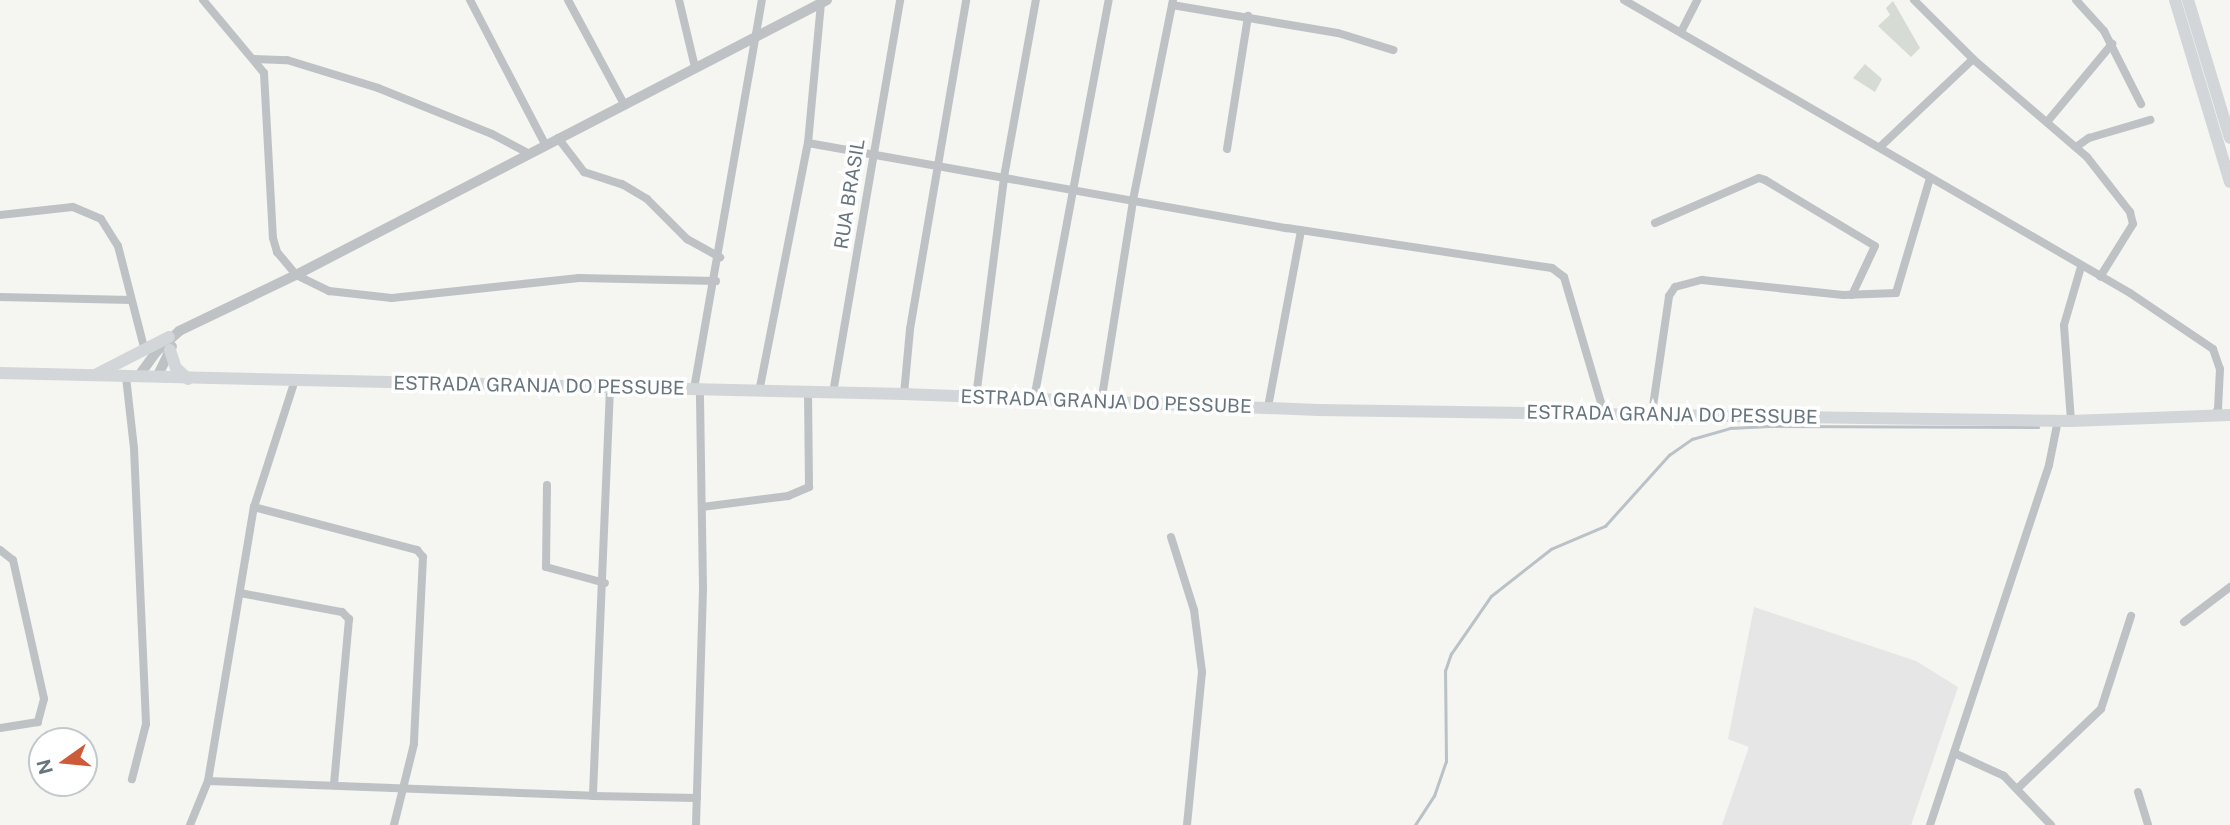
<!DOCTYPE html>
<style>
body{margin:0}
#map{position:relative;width:2230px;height:825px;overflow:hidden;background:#f5f5f2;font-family:"Public Sans",sans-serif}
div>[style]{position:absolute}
.built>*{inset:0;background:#e5e6e5}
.green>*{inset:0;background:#d6dbd3}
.stream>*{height:2.5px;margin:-1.25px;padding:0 1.25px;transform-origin:1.25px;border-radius:1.25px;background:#bac2c7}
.minor>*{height:8px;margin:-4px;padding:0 4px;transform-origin:4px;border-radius:4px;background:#bec2c5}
.tertiary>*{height:10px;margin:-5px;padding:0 5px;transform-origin:5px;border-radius:5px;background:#bec2c5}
.secondary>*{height:12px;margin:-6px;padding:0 6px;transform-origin:6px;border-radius:6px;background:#d2d6d9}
.primary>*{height:12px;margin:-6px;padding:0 6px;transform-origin:6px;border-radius:6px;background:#d2d6d9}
span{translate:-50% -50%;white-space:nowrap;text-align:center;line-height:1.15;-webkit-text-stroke:7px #fff;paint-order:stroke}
.street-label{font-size:19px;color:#67757f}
.north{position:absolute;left:28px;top:727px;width:70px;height:70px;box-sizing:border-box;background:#fff;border:2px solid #c2c8cc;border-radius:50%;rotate:255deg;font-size:19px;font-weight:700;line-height:28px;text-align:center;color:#67757f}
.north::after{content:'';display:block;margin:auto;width:24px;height:32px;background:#cd5b39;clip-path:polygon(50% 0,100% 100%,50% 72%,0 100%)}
</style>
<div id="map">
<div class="built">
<i style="clip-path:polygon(1754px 607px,1916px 661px,1958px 687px,1911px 825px,1722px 825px,1749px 747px,1728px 739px)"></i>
</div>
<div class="green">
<i style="clip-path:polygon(1893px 1px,1920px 48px,1911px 57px,1878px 26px,1890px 15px,1886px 8px)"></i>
<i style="clip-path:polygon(1865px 64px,1882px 79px,1875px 92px,1853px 78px)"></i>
</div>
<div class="stream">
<i style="left:1415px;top:825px;width:35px;rotate:-57deg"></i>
<i style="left:1434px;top:796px;width:36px;rotate:-71deg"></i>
<i style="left:1446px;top:762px;width:91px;rotate:-90.6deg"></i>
<i style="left:1445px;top:671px;width:18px;rotate:-71deg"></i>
<i style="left:1451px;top:654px;width:70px;rotate:-55.4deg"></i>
<i style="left:1491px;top:596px;width:76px;rotate:-38.1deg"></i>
<i style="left:1551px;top:549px;width:59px;rotate:-23.1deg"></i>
<i style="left:1605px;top:526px;width:96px;rotate:-48deg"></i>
<i style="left:1669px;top:455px;width:28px;rotate:-35deg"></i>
<i style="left:1692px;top:439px;width:40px;rotate:-16deg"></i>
<i style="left:1730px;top:428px;width:39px;rotate:-3deg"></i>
<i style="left:1769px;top:426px;width:269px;rotate:0.2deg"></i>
</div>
<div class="minor">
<i style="left:203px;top:0;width:95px;rotate:50.1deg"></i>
<i style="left:264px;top:73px;width:165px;rotate:86.9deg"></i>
<i style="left:273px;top:238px;width:15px;rotate:74deg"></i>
<i style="left:277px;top:252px;width:30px;rotate:50deg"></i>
<i style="left:296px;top:275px;width:37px;rotate:26deg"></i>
<i style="left:329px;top:291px;width:63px;rotate:6.3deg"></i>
<i style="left:392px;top:298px;width:188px;rotate:-6.1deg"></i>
<i style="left:579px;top:278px;width:137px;rotate:1.3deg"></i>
<i style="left:470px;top:0;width:162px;rotate:62.5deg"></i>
<i style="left:568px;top:0;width:118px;rotate:61.7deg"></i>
<i style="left:679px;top:0;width:69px;rotate:76.6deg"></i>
<i style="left:1624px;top:0;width:585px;rotate:30.07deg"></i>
<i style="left:2130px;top:293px;width:100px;rotate:34deg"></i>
<i style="left:2213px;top:349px;width:21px;rotate:71deg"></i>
<i style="left:2220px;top:369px;width:40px;rotate:92.9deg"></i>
<i style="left:2218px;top:409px;width:9px;rotate:122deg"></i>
<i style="left:1914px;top:0;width:83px;rotate:45deg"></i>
<i style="left:1973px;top:59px;width:150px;rotate:40.7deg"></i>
<i style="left:2087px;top:157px;width:70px;rotate:52deg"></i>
<i style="left:2130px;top:212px;width:12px;rotate:76deg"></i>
<i style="left:2133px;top:224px;width:62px;rotate:121.9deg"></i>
<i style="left:2076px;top:0;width:42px;rotate:47.9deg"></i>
<i style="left:2104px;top:31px;width:82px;rotate:63.1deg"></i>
<i style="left:1172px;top:5px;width:168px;rotate:9.6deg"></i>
<i style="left:1338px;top:33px;width:58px;rotate:17.2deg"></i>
<i style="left:1681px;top:32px;width:36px;rotate:-63deg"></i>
<i style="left:254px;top:59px;width:33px;rotate:2deg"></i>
<i style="left:287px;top:60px;width:95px;rotate:17.1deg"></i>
<i style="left:378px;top:88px;width:123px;rotate:22deg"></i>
<i style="left:492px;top:134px;width:40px;rotate:28deg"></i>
<i style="left:2047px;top:122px;width:102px;rotate:-50.2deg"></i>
<i style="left:558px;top:138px;width:43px;rotate:52.6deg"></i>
<i style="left:584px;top:172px;width:40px;rotate:18deg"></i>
<i style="left:622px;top:184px;width:29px;rotate:31deg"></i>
<i style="left:647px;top:199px;width:57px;rotate:45deg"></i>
<i style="left:687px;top:239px;width:38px;rotate:29deg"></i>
<i style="left:808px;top:143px;width:486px;rotate:10.1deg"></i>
<i style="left:1287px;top:228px;width:268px;rotate:8.6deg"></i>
<i style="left:1552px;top:268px;width:15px;rotate:37deg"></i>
<i style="left:1564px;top:277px;width:142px;rotate:73.6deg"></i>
<i style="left:1880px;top:147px;width:128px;rotate:-43.4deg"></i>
<i style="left:2076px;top:147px;width:16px;rotate:-35deg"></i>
<i style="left:2089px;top:138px;width:64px;rotate:-16.4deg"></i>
<i style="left:1227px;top:149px;width:135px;rotate:-81deg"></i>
<i style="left:0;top:215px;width:73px;rotate:-6.3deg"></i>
<i style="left:73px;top:207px;width:30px;rotate:23deg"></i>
<i style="left:101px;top:219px;width:32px;rotate:58deg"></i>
<i style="left:118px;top:246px;width:104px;rotate:75.6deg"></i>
<i style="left:1655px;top:223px;width:113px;rotate:-23.4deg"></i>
<i style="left:1759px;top:178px;width:6px;rotate:18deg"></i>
<i style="left:1765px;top:180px;width:128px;rotate:31deg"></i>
<i style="left:1875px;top:246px;width:54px;rotate:115.1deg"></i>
<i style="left:0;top:297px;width:131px;rotate:1.3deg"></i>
<i style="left:126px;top:377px;width:71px;rotate:83.6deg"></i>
<i style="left:134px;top:448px;width:276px;rotate:87.5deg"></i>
<i style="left:146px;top:724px;width:57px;rotate:104.3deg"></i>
<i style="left:610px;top:388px;width:408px;rotate:92.4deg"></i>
<i style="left:593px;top:796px;width:104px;rotate:1.1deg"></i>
<i style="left:694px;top:389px;width:395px;rotate:-80.1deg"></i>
<i style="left:759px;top:392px;width:254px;rotate:-78.9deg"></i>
<i style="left:808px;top:143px;width:141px;rotate:-84.7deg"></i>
<i style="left:833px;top:393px;width:399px;rotate:-80.3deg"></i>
<i style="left:904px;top:394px;width:65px;rotate:-84.7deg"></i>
<i style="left:910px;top:329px;width:334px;rotate:-80.3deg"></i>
<i style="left:976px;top:397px;width:222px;rotate:-82.7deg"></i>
<i style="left:1004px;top:177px;width:180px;rotate:-79.8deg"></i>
<i style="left:1034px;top:399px;width:406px;rotate:-79.4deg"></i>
<i style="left:1101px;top:403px;width:206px;rotate:-81deg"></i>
<i style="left:1133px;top:200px;width:204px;rotate:-78.7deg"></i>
<i style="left:1268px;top:407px;width:180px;rotate:-79.4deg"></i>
<i style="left:1652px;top:413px;width:118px;rotate:-81.7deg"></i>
<i style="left:1669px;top:296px;width:11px;rotate:-56deg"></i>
<i style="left:1675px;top:287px;width:28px;rotate:-15deg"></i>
<i style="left:1702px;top:280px;width:142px;rotate:6.1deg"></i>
<i style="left:1843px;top:295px;width:53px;rotate:-2.2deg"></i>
<i style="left:1896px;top:293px;width:120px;rotate:-73.5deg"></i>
<i style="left:2071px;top:421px;width:96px;rotate:-94.2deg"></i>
<i style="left:2064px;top:325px;width:60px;rotate:-73.7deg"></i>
<i style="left:547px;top:485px;width:82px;rotate:90.7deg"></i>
<i style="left:546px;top:567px;width:61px;rotate:15.2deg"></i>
<i style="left:254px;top:507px;width:169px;rotate:14.8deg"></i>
<i style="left:417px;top:550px;width:9px;rotate:49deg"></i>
<i style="left:423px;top:557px;width:187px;rotate:92.8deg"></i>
<i style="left:414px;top:744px;width:83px;rotate:103.9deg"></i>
<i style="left:702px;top:507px;width:87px;rotate:-7.3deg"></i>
<i style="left:788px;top:496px;width:23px;rotate:-23deg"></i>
<i style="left:809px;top:487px;width:94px;rotate:-90.6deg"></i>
<i style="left:1171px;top:537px;width:77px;rotate:72.5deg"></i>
<i style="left:1194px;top:610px;width:63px;rotate:82.6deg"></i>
<i style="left:1202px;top:672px;width:154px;rotate:95.6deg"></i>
<i style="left:0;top:550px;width:16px;rotate:38deg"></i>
<i style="left:13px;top:560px;width:142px;rotate:77.4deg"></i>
<i style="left:44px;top:699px;width:24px;rotate:105deg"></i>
<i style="left:38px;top:722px;width:38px;rotate:171deg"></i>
<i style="left:240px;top:593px;width:104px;rotate:10.6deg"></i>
<i style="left:342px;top:612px;width:10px;rotate:45deg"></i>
<i style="left:349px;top:619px;width:167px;rotate:95.2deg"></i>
<i style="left:2184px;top:622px;width:58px;rotate:-37.3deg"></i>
<i style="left:1954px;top:753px;width:55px;rotate:24.7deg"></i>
<i style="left:2004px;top:776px;width:68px;rotate:46.2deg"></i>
<i style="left:208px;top:781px;width:385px;rotate:2.2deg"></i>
<i style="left:2017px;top:789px;width:116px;rotate:-43.6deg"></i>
<i style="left:2101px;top:709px;width:98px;rotate:-72.1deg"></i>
<i style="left:2138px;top:792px;width:34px;rotate:73deg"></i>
<i style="left:190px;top:825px;width:48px;rotate:-67.8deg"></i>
<i style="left:208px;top:781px;width:278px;rotate:-80.5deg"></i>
<i style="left:254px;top:507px;width:133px;rotate:-72.1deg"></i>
<i style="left:696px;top:825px;width:236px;rotate:-88.3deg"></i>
<i style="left:703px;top:589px;width:200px;rotate:-90.9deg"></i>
<i style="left:1930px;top:825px;width:379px;rotate:-71.7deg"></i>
<i style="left:2049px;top:465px;width:46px;rotate:-78.7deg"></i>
</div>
<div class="tertiary">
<i style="left:138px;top:377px;width:31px;rotate:-54deg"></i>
<i style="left:156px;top:352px;width:31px;rotate:-42deg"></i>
<i style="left:179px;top:331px;width:130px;rotate:-25.6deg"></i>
<i style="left:296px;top:275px;width:598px;rotate:-27.38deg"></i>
<i style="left:157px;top:377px;width:34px;rotate:-64deg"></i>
</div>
<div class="secondary">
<i style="left:170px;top:350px;width:19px;rotate:72deg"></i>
<i style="left:176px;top:368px;width:16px;rotate:43deg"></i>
<i style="left:0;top:373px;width:904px;rotate:1.33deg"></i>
<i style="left:904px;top:394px;width:414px;rotate:2.2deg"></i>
<i style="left:1318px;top:410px;width:753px;rotate:0.84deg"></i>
<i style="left:2071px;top:421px;width:159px;rotate:-2.2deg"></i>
<i style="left:95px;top:375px;width:83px;rotate:-27.2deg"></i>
</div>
<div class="primary">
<i style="left:2175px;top:0;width:190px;rotate:73.2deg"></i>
<i style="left:2188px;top:0;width:144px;rotate:73.1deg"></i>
</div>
<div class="street-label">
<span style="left:850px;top:194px;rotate:-81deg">RUA BRASIL</span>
<span style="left:539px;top:386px;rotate:1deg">ESTRADA GRANJA DO PESSUBE</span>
<span style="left:1106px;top:402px;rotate:2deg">ESTRADA GRANJA DO PESSUBE</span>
<span style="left:1672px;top:415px;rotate:1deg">ESTRADA GRANJA DO PESSUBE</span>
</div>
<div class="north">N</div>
</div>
